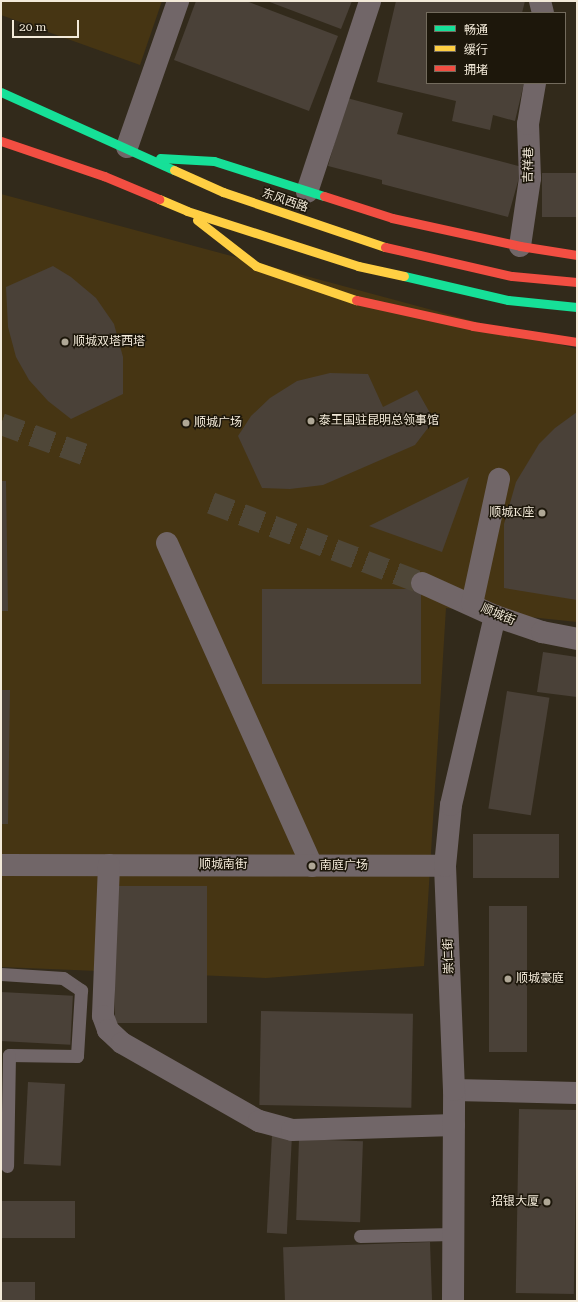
<!DOCTYPE html>
<meta charset="utf-8">
<style>
body{margin:0}
#map{position:relative;width:578px;height:1302px;overflow:hidden;background:#322a1b;font-family:"Roboto Serif","Noto Sans SC",serif}
div>[style]{position:absolute}
.built>*{inset:0;background:#463513}
.building>*{inset:0;background:#4a4138;transform-origin:0 0}
.street-tunnel>*{height:22px;margin-top:-11px;transform-origin:0;background:repeating-linear-gradient(90deg,#4f4738 0 22px,transparent 0 33px)}
.lane>*{height:13px;margin:-6.5px;padding:0 6.5px;transform-origin:6.5px;border-radius:6.5px;background:#716668}
.street>*{height:22px;margin:-11px;padding:0 11px;transform-origin:11px;border-radius:11px;background:#716668}
.fast>*{height:9px;margin:-4.5px;padding:0 4.5px;transform-origin:4.5px;border-radius:4.5px;background:#16e098}
.slow>*{height:9px;margin:-4.5px;padding:0 4.5px;transform-origin:4.5px;border-radius:4.5px;background:#ffcf43}
.jam>*{height:9px;margin:-4.5px;padding:0 4.5px;transform-origin:4.5px;border-radius:4.5px;background:#f24e42}
.dots>*{width:11px;height:11px;translate:-50% -50%;box-sizing:border-box;border:2px solid #1d170b;border-radius:50%}
span{translate:-50% -50%;white-space:nowrap;text-align:center;line-height:1.15;-webkit-text-stroke:3px #1d170b;paint-order:stroke}
.street-label{font-size:12px;color:#f3ead9}
.poi-label{font-size:12px;color:#f3ead9}
.left{translate:0 -50%;text-align:left}
.right{translate:-100% -50%;text-align:right}
.frame{position:absolute;inset:0;border:2px solid #f3ead9;pointer-events:none}
.legend{position:absolute;left:426px;top:12px;width:140px;height:72px;box-sizing:border-box;background:#1d170b;border:1px solid #736b5d;margin:0;padding:5px 7px;list-style:none;font-size:12px;color:#f3ead9}
.legend li{display:flex;align-items:center;gap:8px;height:20px}
.legend b{width:20px;border:1px solid #736b5d}
.scale{position:absolute;left:12px;top:20px;width:67px;height:18px;box-sizing:border-box;border:2px solid #f3ead9;border-top:0;padding-left:5px;font-size:12px;line-height:14px;white-space:nowrap;color:#f3ead9;-webkit-text-stroke:3px #1d170b;paint-order:stroke}
</style>
<div id="map">
<div class="built">
<i style="clip-path:polygon(1px 1px,162px 1px,140px 65px,1px 15px)"></i>
<i style="clip-path:polygon(1px 194px,577px 349px,577px 622px,446px 608px,424px 966px,266px 978px,1px 967px)"></i>
</div>
<div class="building">
<i style="clip-path:polygon(196px 1px,246px 1px,338px 36px,309px 111px,174px 60px)"></i>
<i style="clip-path:polygon(267px 1px,352px 1px,341px 29px)"></i>
<i style="clip-path:polygon(396px 1px,525px 1px,522px 13px,427px 13px,427px 83px,524px 83px,515px 121px,493px 115px,490px 130px,452px 121px,456px 101px,377px 82px)"></i>
<i style="clip-path:polygon(347px 98px,403px 113px,397px 134px,522px 167px,508px 217px,382px 184px,382px 180px,328px 166px)"></i>
<i style="left:542px;top:173px;width:35px;height:44px"></i>
<i style="clip-path:polygon(53px 266px,71px 277px,96px 298px,114px 324px,123px 357px,123px 394px,71px 419px,48px 401px,29px 380px,16px 357px,8px 327px,6px 287px)"></i>
<i style="clip-path:polygon(330px 373px,368px 374px,383px 407px,417px 390px,434px 420px,415px 445px,323px 485px,290px 489px,262px 488px,238px 436px,251px 416px,270px 398px,297px 381px)"></i>
<i style="clip-path:polygon(577px 412px,577px 600px,504px 588px,504px 524px,516px 482px,539px 444px,555px 428px)"></i>
<i style="clip-path:polygon(469px 477px,442px 552px,369px 526px)"></i>
<i style="clip-path:polygon(1px 481px,6px 481px,8px 611px,1px 611px)"></i>
<i style="left:262px;top:589px;width:159px;height:95px"></i>
<i style="clip-path:polygon(543px 652px,577px 657px,577px 697px,537px 692px)"></i>
<i style="clip-path:polygon(1px 690px,10px 690px,8px 824px,1px 824px)"></i>
<i style="left:507px;top:691px;width:43px;height:119px;rotate:9deg"></i>
<i style="left:559px;top:834px;width:44px;height:86px;rotate:90deg"></i>
<i style="left:207px;top:886px;width:137px;height:92px;rotate:90deg"></i>
<i style="left:489px;top:906px;width:38px;height:146px"></i>
<i style="left:1px;top:992px;width:72px;height:49px;rotate:3deg"></i>
<i style="left:261px;top:1011px;width:152px;height:94px;rotate:1deg"></i>
<i style="left:28px;top:1082px;width:37px;height:82px;rotate:3deg"></i>
<i style="left:519px;top:1109px;width:58px;height:184px;rotate:1deg"></i>
<i style="left:272px;top:1135px;width:20px;height:98px;rotate:3deg"></i>
<i style="left:299px;top:1139px;width:64px;height:81px;rotate:2deg"></i>
<i style="left:1px;top:1201px;width:74px;height:37px"></i>
<i style="left:430px;top:1242px;width:59px;height:147px;rotate:88deg"></i>
<i style="left:35px;top:1282px;width:19px;height:34px;rotate:90deg"></i>
</div>
<div class="street-tunnel">
<i style="left:1px;top:424px;width:96px;rotate:20.1deg"></i>
<i style="left:211px;top:503px;width:226px;rotate:20.8deg"></i>
</div>
<div class="lane">
<i style="left:1px;top:974px;width:62px;rotate:3.7deg"></i>
<i style="left:63px;top:978px;width:22px;rotate:34deg"></i>
<i style="left:81px;top:990px;width:66px;rotate:93.5deg"></i>
<i style="left:77px;top:1056px;width:68px;rotate:-179.2deg"></i>
<i style="left:9px;top:1055px;width:111px;rotate:91deg"></i>
<i style="left:360px;top:1236px;width:93px;rotate:-1.2deg"></i>
</div>
<div class="street">
<i style="left:540px;top:1px;width:12px;rotate:76deg"></i>
<i style="left:127px;top:147px;width:155px;rotate:-70.7deg"></i>
<i style="left:307px;top:192px;width:201px;rotate:-71.7deg"></i>
<i style="left:520px;top:246px;width:69px;rotate:-81.6deg"></i>
<i style="left:530px;top:178px;width:54px;rotate:-92.1deg"></i>
<i style="left:528px;top:124px;width:42px;rotate:-80.3deg"></i>
<i style="left:167px;top:543px;width:354px;rotate:65.8deg"></i>
<i style="left:422px;top:583px;width:80px;rotate:24.3deg"></i>
<i style="left:495px;top:616px;width:50px;rotate:18.8deg"></i>
<i style="left:542px;top:632px;width:36px;rotate:11deg"></i>
<i style="left:472px;top:604px;width:128px;rotate:-77.8deg"></i>
<i style="left:1px;top:865px;width:444px;rotate:0.1deg"></i>
<i style="left:109px;top:865px;width:151px;rotate:92.3deg"></i>
<i style="left:103px;top:1016px;width:15px;rotate:70deg"></i>
<i style="left:108px;top:1030px;width:19px;rotate:43deg"></i>
<i style="left:122px;top:1043px;width:158px;rotate:29.7deg"></i>
<i style="left:259px;top:1121px;width:34px;rotate:15deg"></i>
<i style="left:292px;top:1130px;width:162px;rotate:-1.8deg"></i>
<i style="left:454px;top:1090px;width:123px;rotate:1.4deg"></i>
<i style="left:453px;top:1301px;width:211px;rotate:-89.7deg"></i>
<i style="left:454px;top:1090px;width:224px;rotate:-92.3deg"></i>
<i style="left:445px;top:866px;width:61px;rotate:-84.4deg"></i>
<i style="left:451px;top:805px;width:194px;rotate:-76.9deg"></i>
</div>
<div class="fast">
<i style="left:1px;top:92px;width:190px;rotate:24.3deg"></i>
<i style="left:160px;top:158px;width:54px;rotate:3.2deg"></i>
<i style="left:214px;top:161px;width:115px;rotate:17.7deg"></i>
<i style="left:404px;top:276px;width:107px;rotate:13deg"></i>
<i style="left:508px;top:300px;width:69px;rotate:5.8deg"></i>
</div>
<div class="slow">
<i style="left:174px;top:170px;width:54px;rotate:24.2deg"></i>
<i style="left:223px;top:192px;width:171px;rotate:18.8deg"></i>
<i style="left:159px;top:199px;width:30px;rotate:23deg"></i>
<i style="left:187px;top:211px;width:180px;rotate:17.8deg"></i>
<i style="left:358px;top:266px;width:47px;rotate:12.3deg"></i>
<i style="left:197px;top:220px;width:75px;rotate:37.9deg"></i>
<i style="left:256px;top:266px;width:106px;rotate:18.8deg"></i>
</div>
<div class="jam">
<i style="left:1px;top:141px;width:109px;rotate:18.8deg"></i>
<i style="left:104px;top:176px;width:60px;rotate:22.7deg"></i>
<i style="left:324px;top:196px;width:71px;rotate:17.9deg"></i>
<i style="left:392px;top:218px;width:131px;rotate:12.3deg"></i>
<i style="left:520px;top:246px;width:58px;rotate:9deg"></i>
<i style="left:385px;top:247px;width:130px;rotate:12.9deg"></i>
<i style="left:512px;top:276px;width:65px;rotate:5.3deg"></i>
<i style="left:356px;top:300px;width:120px;rotate:12.5deg"></i>
<i style="left:473px;top:326px;width:105px;rotate:8.7deg"></i>
</div>
<div class="dots">
<i style="left:65px;top:342px;background:#afa796"></i>
<i style="left:311px;top:421px;background:#afa796"></i>
<i style="left:186px;top:423px;background:#afa796"></i>
<i style="left:542px;top:513px;background:#afa796"></i>
<i style="left:312px;top:866px;background:#afa796"></i>
<i style="left:508px;top:979px;background:#afa796"></i>
<i style="left:547px;top:1202px;background:#afa796"></i>
</div>
<div class="street-label">
<span style="left:529px;top:165px;rotate:-89deg">吉祥巷</span>
<span style="left:285px;top:201px;rotate:19deg">东风西路</span>
<span style="left:498px;top:615px;rotate:23deg">顺城街</span>
<span style="left:223px;top:865px">顺城南街</span>
<span style="left:449px;top:956px;rotate:-92deg">崇仁街</span>
</div>
<div class="poi-label">
<span class="left" style="left:73px;top:342px">顺城双塔西塔</span>
<span class="left" style="left:319px;top:421px">泰王国驻昆明总领事馆</span>
<span class="left" style="left:194px;top:423px">顺城广场</span>
<span class="right" style="left:534px;top:513px">顺城K座</span>
<span class="left" style="left:320px;top:866px">南庭广场</span>
<span class="left" style="left:516px;top:979px">顺城豪庭</span>
<span class="right" style="left:539px;top:1202px">招银大厦</span>
</div>
<div class="frame"></div>
<ul class="legend">
<li><b style="height:5px;background:#16e098"></b>畅通</li>
<li><b style="height:5px;background:#ffcf43"></b>缓行</li>
<li><b style="height:5px;background:#f24e42"></b>拥堵</li>
</ul>
<div class="scale">20 m</div>
</div>
